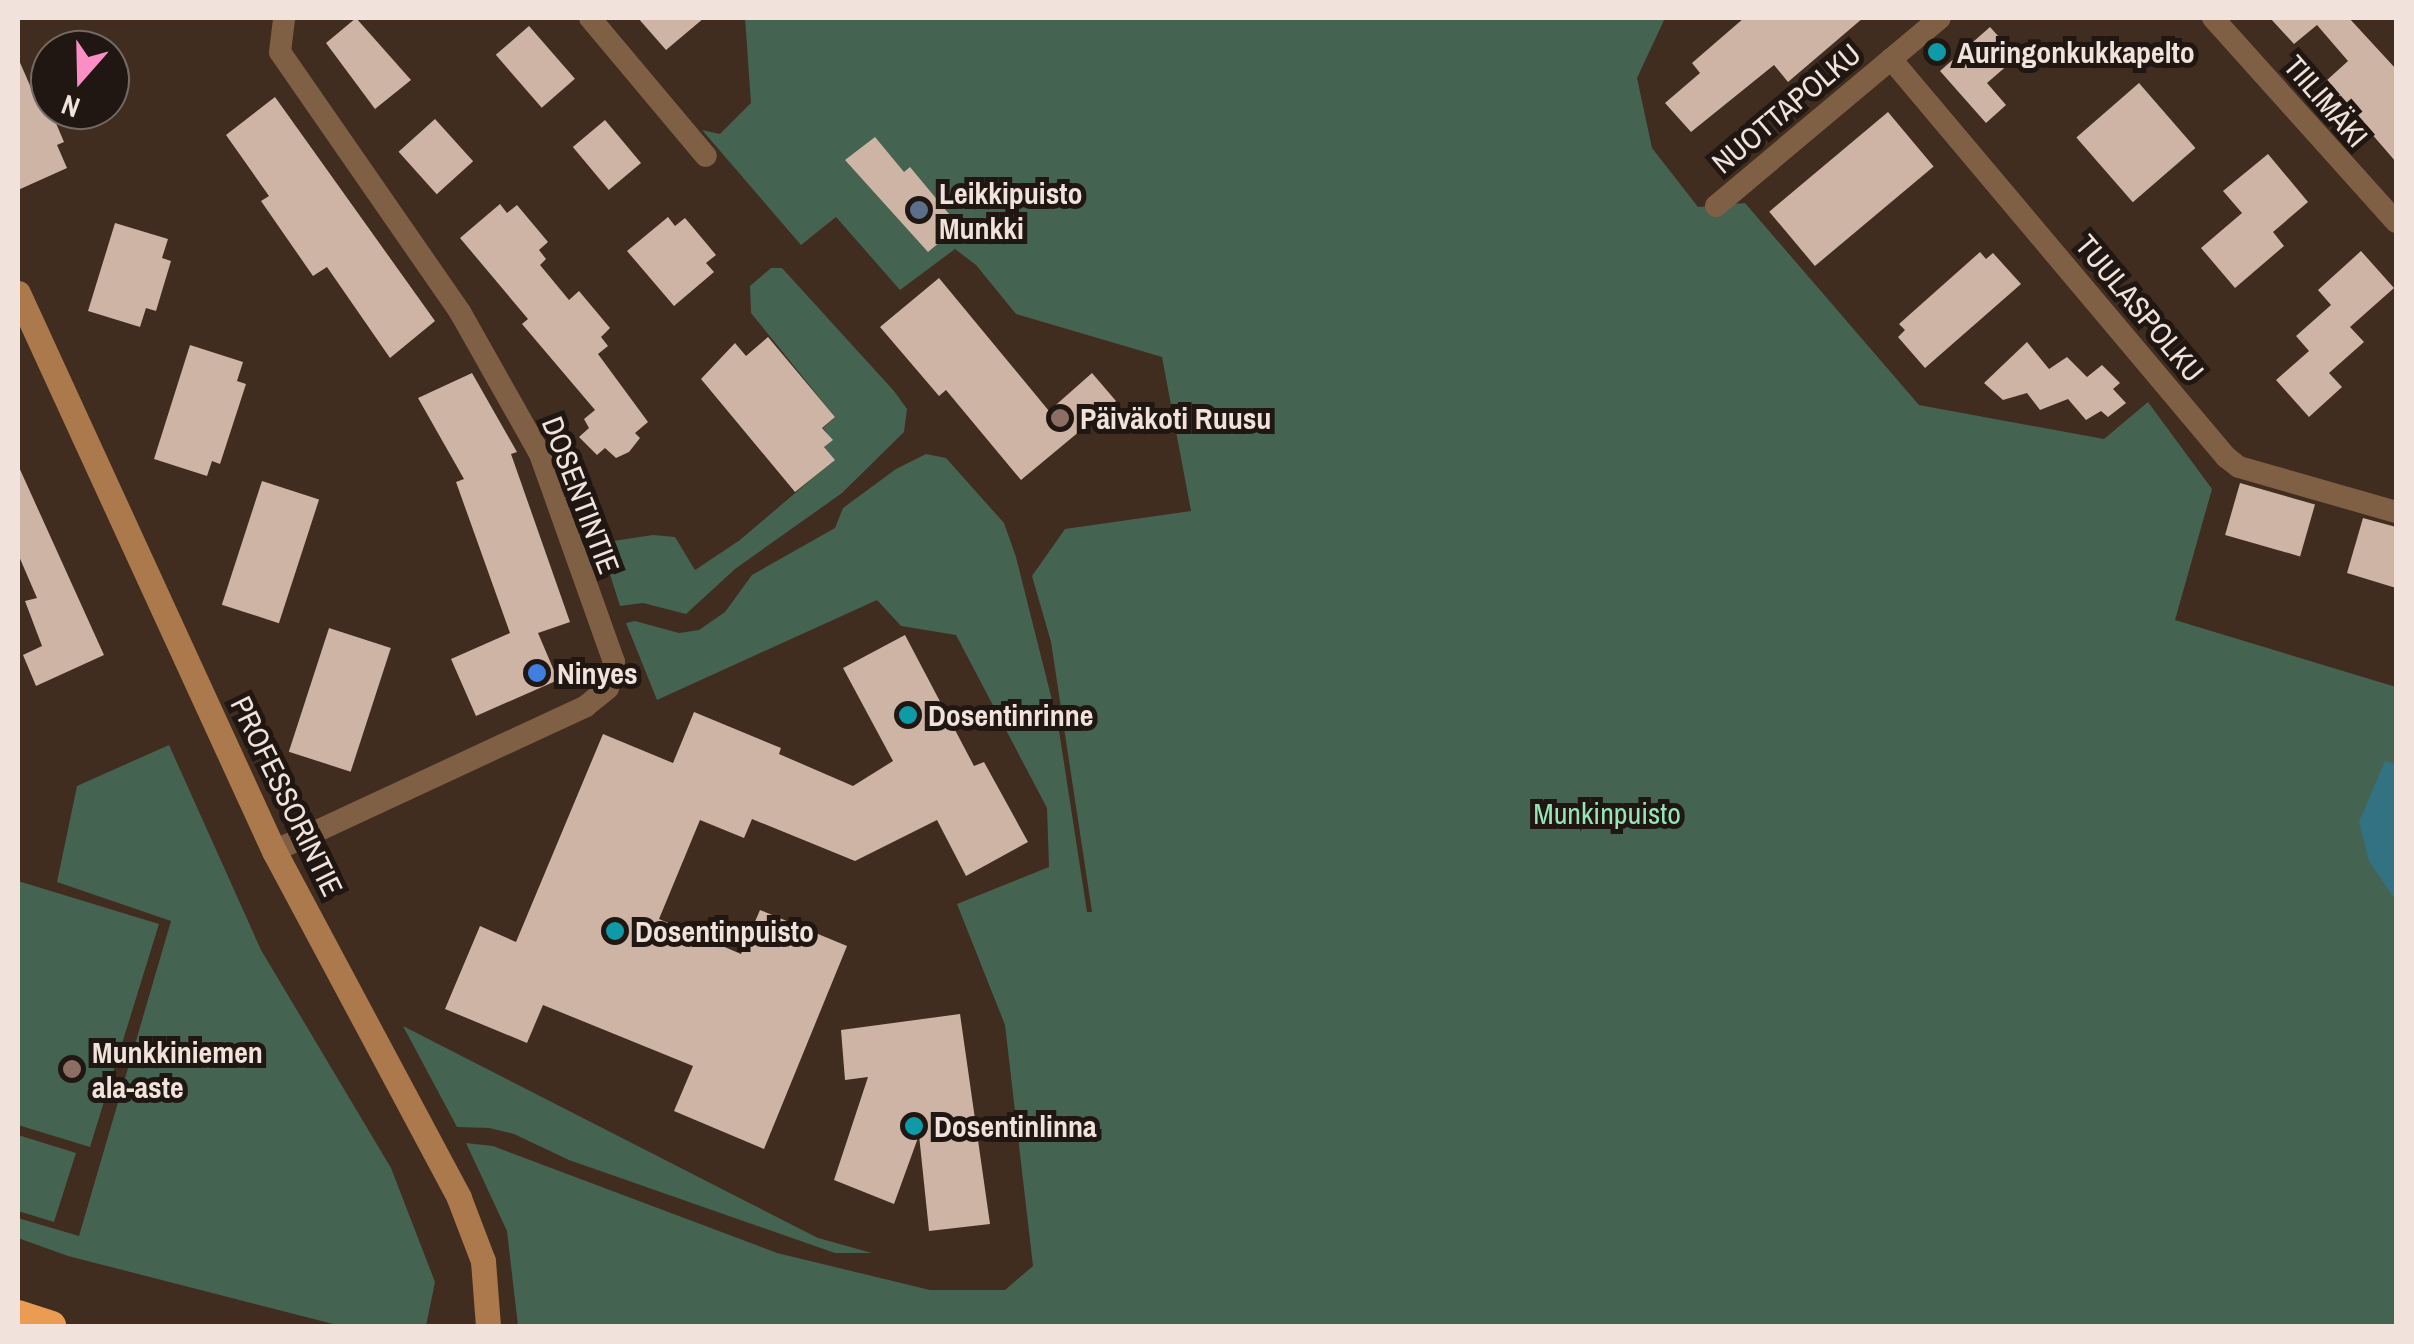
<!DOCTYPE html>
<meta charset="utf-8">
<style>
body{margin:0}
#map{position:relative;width:2414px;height:1344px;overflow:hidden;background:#412c20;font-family:"Archivo Narrow",sans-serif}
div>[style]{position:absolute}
.green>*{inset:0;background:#446351}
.water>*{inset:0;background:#337282}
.building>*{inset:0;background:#ceb4a5;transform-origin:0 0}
.street>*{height:22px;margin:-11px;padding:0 11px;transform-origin:11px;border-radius:11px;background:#806044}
.secondary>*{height:25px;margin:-12.5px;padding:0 12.5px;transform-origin:12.5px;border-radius:12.5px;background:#ab794b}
.highway>*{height:30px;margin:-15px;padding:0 15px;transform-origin:15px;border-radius:15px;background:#ea9c53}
.dots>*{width:28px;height:28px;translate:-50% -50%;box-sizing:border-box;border:5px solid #201712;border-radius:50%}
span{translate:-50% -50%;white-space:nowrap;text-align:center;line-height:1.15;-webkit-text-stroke:10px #201712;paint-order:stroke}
.poi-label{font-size:30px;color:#f1e3db;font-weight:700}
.left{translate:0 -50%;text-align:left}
.street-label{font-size:30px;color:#f1e3db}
.park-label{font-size:30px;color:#97e5b8}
.frame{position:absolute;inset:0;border:20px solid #f1e3db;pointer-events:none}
.north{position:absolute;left:30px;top:30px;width:100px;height:100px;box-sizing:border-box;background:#201712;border:2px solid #746962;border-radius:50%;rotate:200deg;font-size:28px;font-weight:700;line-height:40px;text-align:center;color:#f1e3db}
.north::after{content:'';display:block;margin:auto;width:35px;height:45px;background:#fb8fc5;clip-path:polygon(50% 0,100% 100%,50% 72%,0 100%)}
</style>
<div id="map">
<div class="green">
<i style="clip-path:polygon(745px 18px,1665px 18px,1637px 78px,1652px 148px,1698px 207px,1745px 203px,1919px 405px,2104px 439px,2148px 402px,2212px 489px,2175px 620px,2396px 687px,2396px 1326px,518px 1326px,507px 1231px,466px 1143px,493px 1146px,777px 1253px,930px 1290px,1005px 1290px,1033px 1266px,1005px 1025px,957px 904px,1049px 867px,1047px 808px,956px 635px,901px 626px,877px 600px,657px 700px,626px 623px,635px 621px,679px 633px,699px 630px,725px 612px,752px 575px,835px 528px,843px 508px,896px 469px,926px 454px,946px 458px,1004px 523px,1016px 557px,1058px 724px,1087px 912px,1092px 912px,1051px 642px,1032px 576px,1065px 529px,1191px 511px,1162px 357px,1016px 314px,976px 265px,955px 249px,900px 290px,836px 217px,801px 245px,702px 130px,720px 134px,751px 103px)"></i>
<i style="clip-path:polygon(771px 268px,782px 268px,894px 391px,907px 409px,904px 432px,842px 493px,735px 569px,686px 614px,643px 603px,620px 606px,600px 543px,653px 535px,675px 537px,695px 570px,740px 540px,834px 460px,824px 447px,832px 440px,823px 428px,835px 417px,751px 313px,750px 286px)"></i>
<i style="clip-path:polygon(169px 745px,261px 950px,391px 1168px,435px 1282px,426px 1326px,341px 1326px,68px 1256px,18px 1238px,18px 1218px,79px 1236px,171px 921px,57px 882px,77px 786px)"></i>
<i style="clip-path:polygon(18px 881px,159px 924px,90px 1147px,18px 1125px)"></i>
<i style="clip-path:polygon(403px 1026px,818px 1238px,872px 1253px,835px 1253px,569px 1160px,514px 1134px,489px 1128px,457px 1127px)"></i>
<i style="clip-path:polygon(18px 1135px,76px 1153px,54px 1222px,18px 1211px)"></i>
</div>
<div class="water">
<i style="clip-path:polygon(2385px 761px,2396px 764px,2396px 901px,2369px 861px,2359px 822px)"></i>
</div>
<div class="building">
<i style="clip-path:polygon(356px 18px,411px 80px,375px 109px,326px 43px)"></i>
<i style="clip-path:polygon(638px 18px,704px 18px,666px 50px)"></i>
<i style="clip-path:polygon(1744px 18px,1863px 18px,1788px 82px,1774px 65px,1691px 132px,1665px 103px,1700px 73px,1692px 63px)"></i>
<i style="clip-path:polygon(2270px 18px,2349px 18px,2396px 69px,2396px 162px,2326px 81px,2348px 61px,2317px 25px,2294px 44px)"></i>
<i style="left:529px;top:26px;width:70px;height:44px;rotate:49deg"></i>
<i style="clip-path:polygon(1990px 27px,2017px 57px,1987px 83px,2006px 105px,1986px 123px,1940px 71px)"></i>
<i style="clip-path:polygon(18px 58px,39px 106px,47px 102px,64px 142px,57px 145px,67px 168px,18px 190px)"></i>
<i style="left:2139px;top:83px;width:86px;height:83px;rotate:49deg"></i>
<i style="clip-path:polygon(275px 97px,435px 321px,390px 358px,327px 267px,313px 276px,261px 201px,269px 196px,226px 135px)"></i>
<i style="left:1888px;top:112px;width:71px;height:155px;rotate:50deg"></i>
<i style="left:435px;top:119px;width:57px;height:49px;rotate:48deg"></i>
<i style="left:605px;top:120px;width:56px;height:42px;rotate:50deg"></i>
<i style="clip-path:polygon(875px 137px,904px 172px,910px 167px,959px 226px,928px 252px,845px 160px)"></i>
<i style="clip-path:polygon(2268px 154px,2308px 202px,2273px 232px,2284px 246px,2235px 288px,2201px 248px,2242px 213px,2223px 191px)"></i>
<i style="clip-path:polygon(500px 204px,507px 213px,517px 205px,548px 242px,539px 250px,546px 259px,540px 265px,569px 300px,579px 291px,610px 328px,601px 337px,608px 346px,598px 354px,648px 422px,635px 433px,640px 438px,629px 452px,616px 458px,605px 448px,597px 455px,579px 437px,589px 428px,584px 419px,595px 410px,522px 324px,528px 319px,460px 238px)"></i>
<i style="clip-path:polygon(668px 217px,675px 226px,685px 218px,716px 255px,706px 263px,714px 272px,674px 306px,627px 251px)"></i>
<i style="clip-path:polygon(115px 223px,168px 239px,162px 258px,171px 261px,156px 311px,146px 308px,140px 327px,88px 311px)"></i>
<i style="clip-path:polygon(2361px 251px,2394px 288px,2350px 327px,2364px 342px,2329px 373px,2342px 387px,2309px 417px,2276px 380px,2309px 351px,2296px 336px,2331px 305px,2318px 290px)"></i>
<i style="clip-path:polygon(1980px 252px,1986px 259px,1993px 253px,2021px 284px,1925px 368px,1898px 337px,1905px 330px,1899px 324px)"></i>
<i style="clip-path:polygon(939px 278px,1049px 411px,1092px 373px,1116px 401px,1021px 480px,946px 390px,939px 396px,880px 327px)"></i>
<i style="clip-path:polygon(768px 337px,835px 417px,822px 428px,833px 440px,824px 447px,835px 460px,795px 492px,701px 379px,735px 343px,746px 356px)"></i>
<i style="clip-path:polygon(2027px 342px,2049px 369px,2067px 357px,2087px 377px,2102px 365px,2120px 383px,2113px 389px,2126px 403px,2108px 417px,2101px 411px,2086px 420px,2068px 399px,2040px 410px,2027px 393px,2003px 400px,1984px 383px)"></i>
<i style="clip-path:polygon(190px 345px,243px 362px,237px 381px,246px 384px,220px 464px,212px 461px,207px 476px,154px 459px)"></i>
<i style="clip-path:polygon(472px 373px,517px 452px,511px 454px,570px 622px,538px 633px,558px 680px,476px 716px,451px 659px,510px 633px,456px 482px,464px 479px,418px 398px)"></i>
<i style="clip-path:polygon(18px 465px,104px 655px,36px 686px,23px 655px,42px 646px,25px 601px,37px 598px,18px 554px)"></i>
<i style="left:262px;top:481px;width:60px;height:130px;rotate:18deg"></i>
<i style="left:2240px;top:483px;width:78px;height:54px;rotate:16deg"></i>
<i style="clip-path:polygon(2363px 518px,2396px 527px,2396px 588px,2347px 573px)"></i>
<i style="left:329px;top:628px;width:65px;height:130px;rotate:18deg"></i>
<i style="clip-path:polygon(905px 635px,974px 766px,984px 762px,1028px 842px,966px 876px,937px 820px,855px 861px,752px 819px,744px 838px,700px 820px,659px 919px,741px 954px,760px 910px,847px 946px,764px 1149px,674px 1111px,693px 1066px,543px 1005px,527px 1043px,445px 1009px,480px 926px,516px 942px,603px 734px,673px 763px,694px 712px,781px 748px,779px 754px,853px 786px,893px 761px,843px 668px)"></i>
<i style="clip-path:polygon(960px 1014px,990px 1224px,929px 1231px,919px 1135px,894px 1204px,834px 1180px,868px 1077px,845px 1080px,841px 1030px)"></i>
</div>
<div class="street">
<i style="left:590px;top:18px;width:180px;rotate:50deg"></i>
<i style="left:2213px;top:18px;width:274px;rotate:48.1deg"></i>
<i style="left:1891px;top:59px;width:520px;rotate:49.91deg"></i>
<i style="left:2226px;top:457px;width:16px;rotate:38deg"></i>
<i style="left:2239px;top:467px;width:163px;rotate:16deg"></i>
<i style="left:1716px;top:206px;width:292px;rotate:-40deg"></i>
<i style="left:274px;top:851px;width:344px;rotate:-24.9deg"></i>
<i style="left:586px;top:706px;width:28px;rotate:-39deg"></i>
<i style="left:608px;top:688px;width:27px;rotate:-77deg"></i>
<i style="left:614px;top:662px;width:221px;rotate:-109.6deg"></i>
<i style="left:540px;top:454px;width:163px;rotate:-119.4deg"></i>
<i style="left:460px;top:312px;width:316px;rotate:-124.7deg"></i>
<i style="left:280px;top:52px;width:34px;rotate:-83deg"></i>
</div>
<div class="secondary">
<i style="left:18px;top:293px;width:614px;rotate:65.36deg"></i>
<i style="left:274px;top:851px;width:393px;rotate:61.9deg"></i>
<i style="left:459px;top:1198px;width:67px;rotate:69.1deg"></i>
<i style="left:483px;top:1261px;width:65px;rotate:85.6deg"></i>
</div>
<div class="highway">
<i style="left:18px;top:1315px;width:35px;rotate:18deg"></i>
</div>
<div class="dots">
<i style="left:1937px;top:52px;background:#0f9aa8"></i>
<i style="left:919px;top:210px;background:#5c6f8a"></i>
<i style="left:1060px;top:418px;background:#8d6e63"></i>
<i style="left:537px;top:673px;background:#3f7fe0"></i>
<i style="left:908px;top:715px;background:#0f9aa8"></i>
<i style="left:615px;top:931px;background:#0f9aa8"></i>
<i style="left:72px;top:1069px;background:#8d6e63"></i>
<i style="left:914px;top:1126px;background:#0f9aa8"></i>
</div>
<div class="poi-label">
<span class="left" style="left:1957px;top:52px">Auringonkukkapelto</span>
<span class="left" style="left:939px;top:210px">Leikkipuisto<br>Munkki</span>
<span class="left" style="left:1080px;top:418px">Päiväkoti Ruusu</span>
<span class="left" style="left:557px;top:673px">Ninyes</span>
<span class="left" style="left:928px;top:715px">Dosentinrinne</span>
<span class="left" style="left:635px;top:931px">Dosentinpuisto</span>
<span class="left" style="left:92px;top:1069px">Munkkiniemen<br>ala-aste</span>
<span class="left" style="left:934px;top:1126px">Dosentinlinna</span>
</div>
<div class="street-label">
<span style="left:2326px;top:101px;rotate:49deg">TIILIMÄKI</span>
<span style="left:1786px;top:108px;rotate:-40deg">NUOTTAPOLKU</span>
<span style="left:2140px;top:308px;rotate:50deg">TUULASPOLKU</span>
<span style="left:581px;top:495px;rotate:69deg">DOSENTINTIE</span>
<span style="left:287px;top:796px;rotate:64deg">PROFESSORINTIE</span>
</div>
<div class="park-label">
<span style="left:1607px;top:813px">Munkinpuisto</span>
</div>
<div class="frame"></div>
<div class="north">N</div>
</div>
